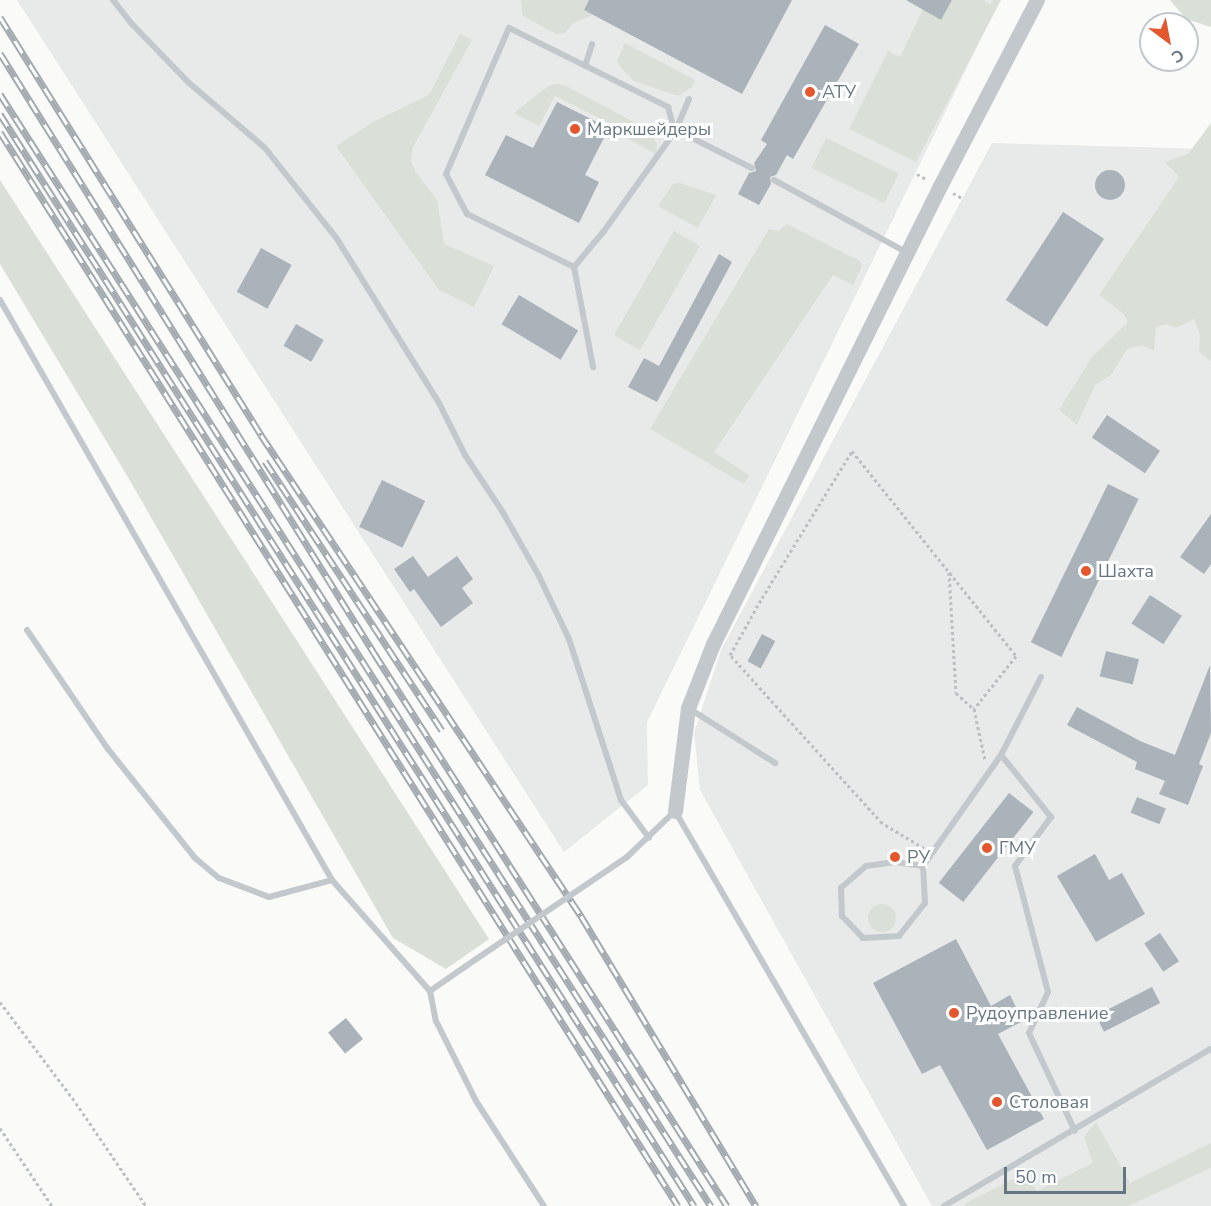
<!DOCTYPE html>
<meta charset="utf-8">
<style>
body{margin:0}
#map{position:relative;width:1211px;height:1206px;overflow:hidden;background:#fafaf8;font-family:"Nunito Sans",sans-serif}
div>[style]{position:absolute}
.built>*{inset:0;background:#e8e9e9}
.green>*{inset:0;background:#dadfd7;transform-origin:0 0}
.round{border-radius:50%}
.building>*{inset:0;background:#aab3b9;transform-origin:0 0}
.path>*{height:3px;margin-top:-1.5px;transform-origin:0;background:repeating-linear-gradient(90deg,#bbbfc2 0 3px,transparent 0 6px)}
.service>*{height:6px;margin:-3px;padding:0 3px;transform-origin:3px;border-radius:3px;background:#c3c8cc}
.tertiary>*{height:15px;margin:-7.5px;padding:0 7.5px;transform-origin:7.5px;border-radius:7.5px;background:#c3c8cc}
.rail>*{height:7px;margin-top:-3.5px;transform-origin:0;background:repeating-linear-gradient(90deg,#fff 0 14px,#a2aab0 0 28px);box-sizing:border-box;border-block:2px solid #a2aab0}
.service-bridge>*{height:6px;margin:-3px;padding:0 3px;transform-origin:3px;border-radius:3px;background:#c3c8cc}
.dots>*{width:16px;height:16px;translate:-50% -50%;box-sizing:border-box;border:3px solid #fff;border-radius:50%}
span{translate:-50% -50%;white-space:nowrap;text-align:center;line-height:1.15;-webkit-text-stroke:6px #fff;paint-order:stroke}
.poi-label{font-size:18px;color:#657683}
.left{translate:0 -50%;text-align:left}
.north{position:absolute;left:1139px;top:12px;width:60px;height:60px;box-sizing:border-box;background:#fff;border:2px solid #c1c8cd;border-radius:50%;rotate:148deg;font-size:16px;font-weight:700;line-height:24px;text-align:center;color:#657683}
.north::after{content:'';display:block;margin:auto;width:21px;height:27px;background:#e4572e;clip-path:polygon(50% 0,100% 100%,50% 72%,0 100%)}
.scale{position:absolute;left:1004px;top:1167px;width:122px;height:27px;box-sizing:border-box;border:3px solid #657683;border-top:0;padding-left:8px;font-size:18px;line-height:21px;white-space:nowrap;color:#657683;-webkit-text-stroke:4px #fff;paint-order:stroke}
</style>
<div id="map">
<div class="built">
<i style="clip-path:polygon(17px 0,1000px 0,647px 722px,648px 785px,564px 852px)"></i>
<i style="clip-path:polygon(992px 143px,1211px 149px,1211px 1206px,932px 1206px,700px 790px,694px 733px,721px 650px)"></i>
</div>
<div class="green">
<i style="clip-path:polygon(521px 0,589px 0,584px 10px,593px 15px,573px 23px,565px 33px,556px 34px,523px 16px)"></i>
<i style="clip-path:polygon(952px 0,984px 0,990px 5px,993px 0,1001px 0,916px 162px,849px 129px,888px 51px,900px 57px,923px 9px,941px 20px)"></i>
<i style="clip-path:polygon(1170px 0,1211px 0,1211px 27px,1186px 19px)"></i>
<i style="clip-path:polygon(460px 34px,472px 40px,413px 147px,411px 160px,415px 171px,437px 200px,444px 244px,494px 266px,474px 307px,439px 290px,336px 146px,373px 122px,429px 95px)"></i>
<i style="clip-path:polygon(625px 43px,695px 80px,692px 87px,678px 96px,634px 81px,621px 68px,617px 61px)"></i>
<i style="clip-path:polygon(556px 84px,564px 85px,649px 130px,657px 144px,656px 154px,610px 129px,611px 124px,555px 96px,539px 126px,514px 113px,548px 86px)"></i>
<i style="clip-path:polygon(1211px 123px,1211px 361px,1199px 352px,1200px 335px,1194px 319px,1176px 328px,1166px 324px,1156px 327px,1154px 351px,1142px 345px,1127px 349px,1111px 375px,1095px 385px,1077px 425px,1059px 410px,1092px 357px,1128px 322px,1124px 314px,1099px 295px,1179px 177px,1165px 162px,1188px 154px)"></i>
<i style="left:826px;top:138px;width:81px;height:33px;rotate:26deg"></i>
<i style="clip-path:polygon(0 180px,489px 939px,446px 969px,393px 938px,129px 479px,0 264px)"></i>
<i style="clip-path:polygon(679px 183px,716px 195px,698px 228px,658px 206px,673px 184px)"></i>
<i style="clip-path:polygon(787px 224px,860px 261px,862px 266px,853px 285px,833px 275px,714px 452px,749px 475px,744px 484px,650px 429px,769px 229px,778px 231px)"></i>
<i style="left:674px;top:231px;width:30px;height:120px;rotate:30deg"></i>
<i class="round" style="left:868px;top:904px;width:28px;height:28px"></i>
<i style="clip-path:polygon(1096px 1122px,1130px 1183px,1211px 1143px,1211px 1168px,1128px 1206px,965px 1206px,966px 1203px,1025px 1173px,1037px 1191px,1093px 1163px,1084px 1137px)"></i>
</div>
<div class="building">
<i style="clip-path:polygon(589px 0,792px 0,742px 94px,584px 10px)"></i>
<i style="clip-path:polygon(906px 0,952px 0,941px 20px)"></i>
<i style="clip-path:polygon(825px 25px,859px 44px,793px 159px,787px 155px,776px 175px,770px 177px,771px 184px,759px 205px,738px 194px,749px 173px,756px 171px,754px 163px,767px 144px,761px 140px)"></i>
<i style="clip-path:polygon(557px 102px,609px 128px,585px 175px,599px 182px,579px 223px,485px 175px,506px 135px,533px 148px)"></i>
<i class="round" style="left:1095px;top:170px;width:30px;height:30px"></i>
<i style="left:1063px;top:212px;width:49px;height:105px;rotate:33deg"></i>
<i style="left:261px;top:248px;width:35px;height:50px;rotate:29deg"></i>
<i style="clip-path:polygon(719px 254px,732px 262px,657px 402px,628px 387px,644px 358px,659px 366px)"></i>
<i style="left:519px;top:295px;width:69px;height:34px;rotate:31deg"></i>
<i style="left:296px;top:324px;width:32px;height:25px;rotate:30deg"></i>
<i style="left:1107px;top:415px;width:64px;height:27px;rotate:34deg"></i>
<i style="left:382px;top:480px;width:48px;height:52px;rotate:26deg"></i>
<i style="left:1108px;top:484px;width:34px;height:176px;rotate:26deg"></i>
<i style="clip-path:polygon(1211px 514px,1211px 564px,1204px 574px,1180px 557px)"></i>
<i style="clip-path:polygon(413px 556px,428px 577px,457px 556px,473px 579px,462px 588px,473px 603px,441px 627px,414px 589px,410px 592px,394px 569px)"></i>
<i style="left:1150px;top:595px;width:38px;height:34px;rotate:33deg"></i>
<i style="left:762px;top:634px;width:15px;height:31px;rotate:28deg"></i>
<i style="left:1106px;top:651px;width:34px;height:26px;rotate:14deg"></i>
<i style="clip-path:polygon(1210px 665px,1211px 733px,1199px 764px,1203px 766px,1188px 805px,1159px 794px,1165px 781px,1135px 769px,1137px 762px,1067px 725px,1077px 707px,1140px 741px,1175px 755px)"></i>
<i style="left:1009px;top:793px;width:31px;height:114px;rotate:38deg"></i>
<i style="left:1137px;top:797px;width:31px;height:17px;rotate:22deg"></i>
<i style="clip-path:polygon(1095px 854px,1109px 880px,1122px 873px,1145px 914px,1096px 942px,1057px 876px)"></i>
<i style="left:1160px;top:933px;width:34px;height:19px;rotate:56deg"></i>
<i style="clip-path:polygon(956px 939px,991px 1006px,1010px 995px,1023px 1021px,998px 1034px,1044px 1119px,987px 1150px,940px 1065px,922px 1074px,873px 983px)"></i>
<i style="left:1152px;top:987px;width:18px;height:63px;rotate:63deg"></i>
<i style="left:346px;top:1018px;width:27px;height:23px;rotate:51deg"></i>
</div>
<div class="path">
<i style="left:917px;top:174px;width:10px;rotate:29deg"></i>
<i style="left:953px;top:193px;width:10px;rotate:29deg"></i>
<i style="left:949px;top:572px;width:121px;rotate:86.7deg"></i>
<i style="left:956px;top:693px;width:24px;rotate:42deg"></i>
<i style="left:924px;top:848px;width:49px;rotate:-149.2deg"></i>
<i style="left:882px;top:823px;width:227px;rotate:-132.1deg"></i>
<i style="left:730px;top:655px;width:65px;rotate:-60.7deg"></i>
<i style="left:762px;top:598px;width:172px;rotate:-58.5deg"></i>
<i style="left:852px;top:451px;width:263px;rotate:51.3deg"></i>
<i style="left:1016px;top:656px;width:68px;rotate:128.4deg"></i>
<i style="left:974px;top:709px;width:52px;rotate:77.8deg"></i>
<i style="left:0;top:1002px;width:126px;rotate:53deg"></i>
<i style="left:76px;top:1103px;width:125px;rotate:55.8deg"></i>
<i style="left:0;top:1128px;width:94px;rotate:56.3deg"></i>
</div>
<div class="service">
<i style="left:113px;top:0;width:31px;rotate:52deg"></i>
<i style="left:132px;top:24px;width:81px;rotate:46deg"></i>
<i style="left:188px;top:82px;width:101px;rotate:40.6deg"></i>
<i style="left:265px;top:148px;width:116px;rotate:51.6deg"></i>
<i style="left:337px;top:239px;width:193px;rotate:58.1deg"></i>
<i style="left:439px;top:403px;width:58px;rotate:63.4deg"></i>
<i style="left:465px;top:455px;width:67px;rotate:56.5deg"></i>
<i style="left:502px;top:511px;width:73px;rotate:60.3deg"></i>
<i style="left:538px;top:574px;width:72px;rotate:64.5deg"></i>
<i style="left:569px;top:639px;width:169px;rotate:72.1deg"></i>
<i style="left:621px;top:800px;width:47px;rotate:53.6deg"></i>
<i style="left:585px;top:66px;width:23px;rotate:-72deg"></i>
<i style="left:689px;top:99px;width:34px;rotate:113deg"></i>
<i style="left:676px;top:130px;width:124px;rotate:125.5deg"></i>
<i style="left:604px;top:231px;width:47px;rotate:129.8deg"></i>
<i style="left:574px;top:267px;width:119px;rotate:-153.6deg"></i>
<i style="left:467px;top:214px;width:45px;rotate:-117.7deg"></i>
<i style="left:446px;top:174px;width:159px;rotate:-66.7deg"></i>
<i style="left:509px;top:28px;width:178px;rotate:26.4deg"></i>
<i style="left:668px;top:107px;width:23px;rotate:75deg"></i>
<i style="left:674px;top:129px;width:87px;rotate:26.6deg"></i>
<i style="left:774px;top:180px;width:150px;rotate:28.6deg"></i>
<i style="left:574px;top:267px;width:102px;rotate:79.2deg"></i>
<i style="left:0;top:300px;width:668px;rotate:60.21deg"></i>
<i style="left:332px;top:880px;width:148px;rotate:48.6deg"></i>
<i style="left:27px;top:630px;width:144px;rotate:55.8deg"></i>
<i style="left:108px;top:749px;width:139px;rotate:51.4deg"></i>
<i style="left:195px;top:858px;width:31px;rotate:40deg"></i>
<i style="left:219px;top:878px;width:53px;rotate:20.8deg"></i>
<i style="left:269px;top:897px;width:65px;rotate:-15.1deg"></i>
<i style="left:1041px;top:677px;width:88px;rotate:117.1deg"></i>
<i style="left:1001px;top:755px;width:80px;rotate:51.1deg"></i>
<i style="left:1051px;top:817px;width:61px;rotate:126.3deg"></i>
<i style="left:1015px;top:866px;width:130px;rotate:75.3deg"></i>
<i style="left:1048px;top:992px;width:45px;rotate:114.9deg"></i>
<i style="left:1029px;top:1033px;width:108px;rotate:64.9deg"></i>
<i style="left:690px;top:709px;width:101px;rotate:32.4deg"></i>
<i style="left:627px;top:857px;width:66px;rotate:-43.8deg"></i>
<i style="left:675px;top:811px;width:457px;rotate:59.9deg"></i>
<i style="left:923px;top:866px;width:28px;rotate:-172deg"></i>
<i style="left:895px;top:862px;width:29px;rotate:172deg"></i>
<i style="left:866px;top:866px;width:33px;rotate:139deg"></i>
<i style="left:841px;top:888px;width:28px;rotate:88deg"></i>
<i style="left:842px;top:916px;width:30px;rotate:46deg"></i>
<i style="left:863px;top:938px;width:36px;rotate:-3deg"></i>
<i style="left:899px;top:936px;width:42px;rotate:-51.8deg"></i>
<i style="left:925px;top:903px;width:37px;rotate:-93deg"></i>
<i style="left:923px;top:866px;width:136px;rotate:-54.9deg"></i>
<i style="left:466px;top:966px;width:44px;rotate:145.2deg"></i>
<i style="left:430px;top:991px;width:31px;rotate:79deg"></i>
<i style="left:436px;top:1021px;width:89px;rotate:63.4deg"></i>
<i style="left:476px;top:1101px;width:125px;rotate:57.1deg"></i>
<i style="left:944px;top:1206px;width:310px;rotate:-30.5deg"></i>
</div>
<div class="tertiary">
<i style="left:675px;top:811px;width:104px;rotate:-82.8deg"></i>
<i style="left:688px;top:708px;width:69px;rotate:-68.7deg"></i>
<i style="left:713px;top:644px;width:511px;rotate:-63.64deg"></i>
<i style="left:940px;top:186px;width:210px;rotate:-62.5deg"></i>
</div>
<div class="rail">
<i style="left:0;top:17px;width:493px;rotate:58deg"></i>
<i style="left:261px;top:435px;width:578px;rotate:56.36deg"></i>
<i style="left:581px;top:916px;width:339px;rotate:58.9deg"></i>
<i style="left:0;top:53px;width:707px;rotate:58.06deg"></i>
<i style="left:374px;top:653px;width:656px;rotate:57.45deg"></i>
<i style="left:0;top:94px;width:1320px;rotate:57.41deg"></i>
<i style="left:0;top:114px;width:1294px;rotate:57.56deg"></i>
<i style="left:0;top:132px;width:1270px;rotate:57.74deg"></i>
<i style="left:265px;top:461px;width:322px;rotate:56.7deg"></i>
</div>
<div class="service-bridge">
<i style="left:466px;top:966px;width:194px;rotate:-34.1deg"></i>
</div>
<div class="dots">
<i style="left:810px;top:92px;background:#e4572e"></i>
<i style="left:575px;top:129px;background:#e4572e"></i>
<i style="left:1086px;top:571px;background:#e4572e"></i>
<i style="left:987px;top:848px;background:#e4572e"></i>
<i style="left:895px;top:857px;background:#e4572e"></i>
<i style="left:954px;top:1013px;background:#e4572e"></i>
<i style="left:997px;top:1102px;background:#e4572e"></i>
</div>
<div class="poi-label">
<span class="left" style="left:822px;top:92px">АТУ</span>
<span class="left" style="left:587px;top:129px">Маркшейдеры</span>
<span class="left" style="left:1098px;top:571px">Шахта</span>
<span class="left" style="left:999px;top:848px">ГМУ</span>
<span class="left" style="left:907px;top:857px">РУ</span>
<span class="left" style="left:966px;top:1013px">Рудоуправление</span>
<span class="left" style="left:1009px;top:1102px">Столовая</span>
</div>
<div class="north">С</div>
<div class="scale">50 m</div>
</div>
